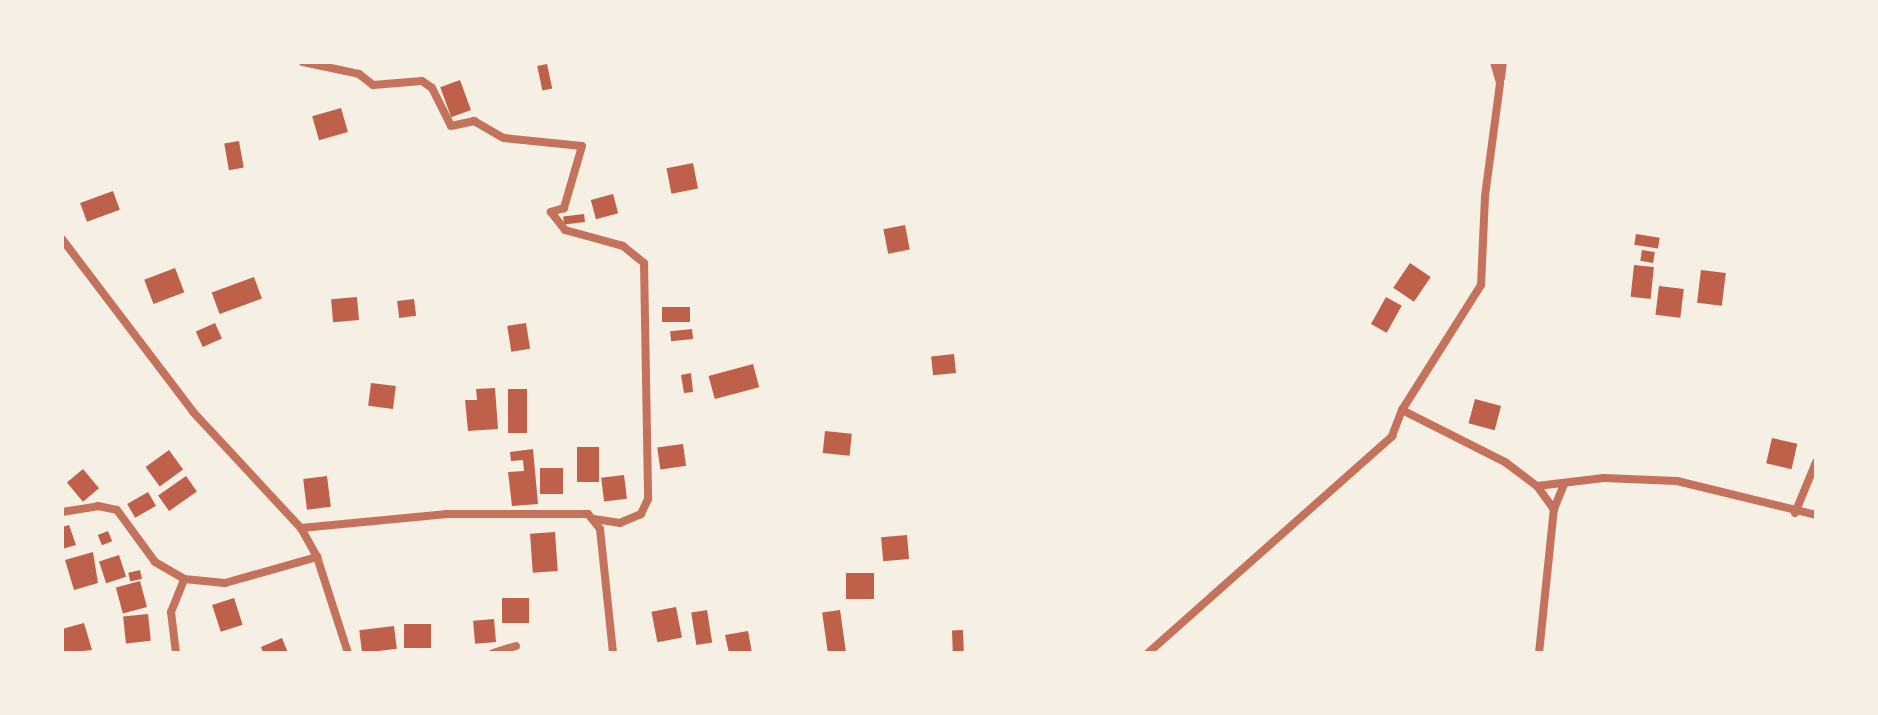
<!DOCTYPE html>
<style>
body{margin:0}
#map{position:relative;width:1878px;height:715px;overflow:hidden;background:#f6efe4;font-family:"Nunito Sans",sans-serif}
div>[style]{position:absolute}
.building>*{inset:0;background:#bf614a;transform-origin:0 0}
.minor>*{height:8px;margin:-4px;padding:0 4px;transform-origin:4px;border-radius:4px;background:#c5725c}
span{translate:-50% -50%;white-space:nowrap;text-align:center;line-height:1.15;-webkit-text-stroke:8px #f6efe4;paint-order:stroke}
.frame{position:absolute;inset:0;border:64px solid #f6efe4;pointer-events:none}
</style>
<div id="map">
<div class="building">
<i style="left:547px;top:64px;width:25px;height:10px;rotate:78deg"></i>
<i style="left:460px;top:80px;width:32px;height:21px;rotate:70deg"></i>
<i style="left:341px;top:108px;width:25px;height:30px;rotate:74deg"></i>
<i style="left:239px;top:141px;width:27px;height:15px;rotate:80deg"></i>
<i style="left:693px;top:163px;width:26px;height:27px;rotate:79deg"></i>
<i style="left:113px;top:191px;width:20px;height:35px;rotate:70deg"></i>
<i style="left:613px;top:194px;width:20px;height:23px;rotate:75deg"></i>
<i style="left:584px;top:214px;width:8px;height:21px;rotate:83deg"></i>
<i style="left:905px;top:225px;width:25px;height:22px;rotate:79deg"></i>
<i style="left:1636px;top:234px;width:24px;height:11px;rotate:9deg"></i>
<i style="left:1642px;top:250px;width:13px;height:11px;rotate:9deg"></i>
<i style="left:1410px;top:263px;width:25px;height:30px;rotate:34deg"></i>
<i style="left:1634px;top:265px;width:20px;height:32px;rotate:6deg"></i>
<i style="left:175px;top:268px;width:26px;height:33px;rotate:69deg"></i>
<i style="left:1701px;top:270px;width:25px;height:33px;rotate:7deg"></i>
<i style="left:254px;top:277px;width:23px;height:45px;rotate:70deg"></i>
<i style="left:1659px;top:286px;width:25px;height:29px;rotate:7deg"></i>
<i style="left:357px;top:297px;width:23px;height:26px;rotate:85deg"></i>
<i style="left:1386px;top:297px;width:18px;height:31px;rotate:29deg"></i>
<i style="left:414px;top:299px;width:17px;height:17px;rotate:83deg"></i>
<i style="left:662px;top:307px;width:28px;height:15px"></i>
<i style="left:215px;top:323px;width:17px;height:21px;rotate:66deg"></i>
<i style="left:526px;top:323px;width:26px;height:19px;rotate:81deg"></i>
<i style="left:692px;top:329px;width:10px;height:22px;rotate:84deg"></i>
<i style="left:954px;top:354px;width:19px;height:23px;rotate:84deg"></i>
<i style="left:753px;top:364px;width:24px;height:46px;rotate:75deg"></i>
<i style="clip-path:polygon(691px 373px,693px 392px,684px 393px,681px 375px)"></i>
<i style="left:371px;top:383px;width:25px;height:23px;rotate:7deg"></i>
<i style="clip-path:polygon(495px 388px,498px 429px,468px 431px,465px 400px,477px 400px,476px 389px)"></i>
<i style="left:508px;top:389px;width:19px;height:44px"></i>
<i style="left:1475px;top:399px;width:27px;height:25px;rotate:15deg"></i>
<i style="left:825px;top:431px;width:27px;height:22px;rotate:6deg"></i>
<i style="left:1772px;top:438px;width:26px;height:26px;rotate:13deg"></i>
<i style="left:683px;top:444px;width:22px;height:26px;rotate:82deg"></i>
<i style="left:577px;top:447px;width:22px;height:35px"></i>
<i style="clip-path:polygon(533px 449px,538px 504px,512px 506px,508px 472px,524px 471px,523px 460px,511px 461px,510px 452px)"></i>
<i style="left:169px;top:450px;width:24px;height:29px;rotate:54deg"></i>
<i style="left:540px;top:468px;width:23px;height:26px"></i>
<i style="left:83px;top:469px;width:25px;height:21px;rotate:50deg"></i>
<i style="left:624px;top:475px;width:24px;height:23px;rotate:83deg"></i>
<i style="left:186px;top:476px;width:19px;height:34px;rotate:55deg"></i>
<i style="left:327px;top:476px;width:31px;height:24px;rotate:83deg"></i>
<i style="left:148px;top:492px;width:16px;height:24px;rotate:60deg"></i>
<i style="clip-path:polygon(69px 525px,76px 545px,62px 549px,62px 527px)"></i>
<i style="left:108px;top:531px;width:11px;height:11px;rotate:68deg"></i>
<i style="left:555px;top:532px;width:39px;height:25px;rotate:86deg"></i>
<i style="left:907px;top:535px;width:24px;height:26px;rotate:85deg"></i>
<i style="clip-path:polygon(93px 552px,98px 583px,74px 590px,65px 560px)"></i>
<i style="left:119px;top:555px;width:23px;height:21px;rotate:72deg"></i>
<i style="left:140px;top:570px;width:9px;height:12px;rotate:77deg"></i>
<i style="left:846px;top:573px;width:28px;height:26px"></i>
<i style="left:140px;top:581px;width:27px;height:25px;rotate:75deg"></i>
<i style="left:234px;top:598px;width:28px;height:23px;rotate:72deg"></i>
<i style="left:502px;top:598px;width:27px;height:25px"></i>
<i style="left:676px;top:607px;width:31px;height:25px;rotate:79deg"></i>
<i style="left:707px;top:610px;width:33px;height:16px;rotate:81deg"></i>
<i style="left:840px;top:610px;width:43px;height:18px;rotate:82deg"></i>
<i style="left:148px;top:614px;width:27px;height:25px;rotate:84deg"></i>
<i style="left:494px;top:619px;width:23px;height:21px;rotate:85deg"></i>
<i style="clip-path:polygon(84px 623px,92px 650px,64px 653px,62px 629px)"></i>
<i style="left:404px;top:624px;width:27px;height:24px"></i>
<i style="left:394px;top:626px;width:23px;height:35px;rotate:83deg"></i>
<i style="left:963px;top:630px;width:23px;height:11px;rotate:88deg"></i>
<i style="clip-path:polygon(748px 631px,752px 653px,729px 653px,725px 635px)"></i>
<i style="clip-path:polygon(282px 638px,288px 653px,263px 653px,261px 647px)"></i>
</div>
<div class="minor">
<i style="left:303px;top:62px;width:57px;rotate:12.1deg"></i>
<i style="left:359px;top:74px;width:18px;rotate:38deg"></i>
<i style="left:373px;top:85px;width:49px;rotate:-4.7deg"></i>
<i style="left:422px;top:81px;width:12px;rotate:35deg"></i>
<i style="left:432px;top:88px;width:42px;rotate:63.4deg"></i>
<i style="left:451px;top:126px;width:24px;rotate:-12deg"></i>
<i style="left:474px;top:121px;width:34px;rotate:30deg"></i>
<i style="left:504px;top:138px;width:78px;rotate:5.9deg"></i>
<i style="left:582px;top:146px;width:65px;rotate:106.2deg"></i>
<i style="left:564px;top:208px;width:14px;rotate:163deg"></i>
<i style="left:551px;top:212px;width:23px;rotate:52deg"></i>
<i style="left:565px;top:230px;width:60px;rotate:15.4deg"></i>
<i style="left:623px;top:246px;width:27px;rotate:39deg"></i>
<i style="left:644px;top:263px;width:236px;rotate:89deg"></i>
<i style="left:648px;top:499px;width:17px;rotate:115deg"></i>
<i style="left:641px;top:514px;width:23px;rotate:157deg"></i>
<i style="left:620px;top:523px;width:25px;rotate:-171deg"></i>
<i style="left:1501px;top:78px;width:16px;rotate:-83deg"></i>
<i style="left:62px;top:239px;width:218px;rotate:52.8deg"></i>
<i style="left:194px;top:413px;width:157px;rotate:47.1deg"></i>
<i style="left:301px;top:528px;width:33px;rotate:61deg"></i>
<i style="left:317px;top:557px;width:101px;rotate:72.1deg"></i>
<i style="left:1402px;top:410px;width:148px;rotate:-57.7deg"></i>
<i style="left:1481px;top:285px;width:89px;rotate:-87.4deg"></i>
<i style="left:1485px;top:196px;width:114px;rotate:-82.4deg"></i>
<i style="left:1500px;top:83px;width:22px;rotate:-106deg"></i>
<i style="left:1537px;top:486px;width:29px;rotate:54deg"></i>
<i style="left:62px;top:512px;width:36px;rotate:-9deg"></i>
<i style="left:98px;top:506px;width:19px;rotate:12deg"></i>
<i style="left:117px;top:510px;width:64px;rotate:53.8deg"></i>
<i style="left:155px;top:562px;width:34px;rotate:30deg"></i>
<i style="left:184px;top:579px;width:41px;rotate:5.6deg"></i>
<i style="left:225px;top:583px;width:96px;rotate:-15.8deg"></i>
<i style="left:1795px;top:513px;width:55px;rotate:-67.6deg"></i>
<i style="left:301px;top:528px;width:147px;rotate:-5.5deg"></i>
<i style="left:447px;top:514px;width:141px"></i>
<i style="left:588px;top:514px;width:19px;rotate:51deg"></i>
<i style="left:600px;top:529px;width:125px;rotate:84deg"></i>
<i style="left:176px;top:653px;width:41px;rotate:-97deg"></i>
<i style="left:171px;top:612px;width:35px;rotate:-68deg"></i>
<i style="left:493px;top:653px;width:24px;rotate:-17deg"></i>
<i style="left:1148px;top:653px;width:327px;rotate:-41.6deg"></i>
<i style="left:1392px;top:436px;width:28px;rotate:-69deg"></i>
<i style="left:1402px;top:410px;width:115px;rotate:26.8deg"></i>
<i style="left:1505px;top:462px;width:40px;rotate:37deg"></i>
<i style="left:1537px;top:486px;width:67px;rotate:-6.8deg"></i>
<i style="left:1604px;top:478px;width:73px;rotate:2.4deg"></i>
<i style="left:1677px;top:481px;width:143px;rotate:13.7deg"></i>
<i style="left:1539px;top:653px;width:145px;rotate:-84.1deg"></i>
<i style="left:1554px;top:509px;width:27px;rotate:-68deg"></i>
</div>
<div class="frame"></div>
</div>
